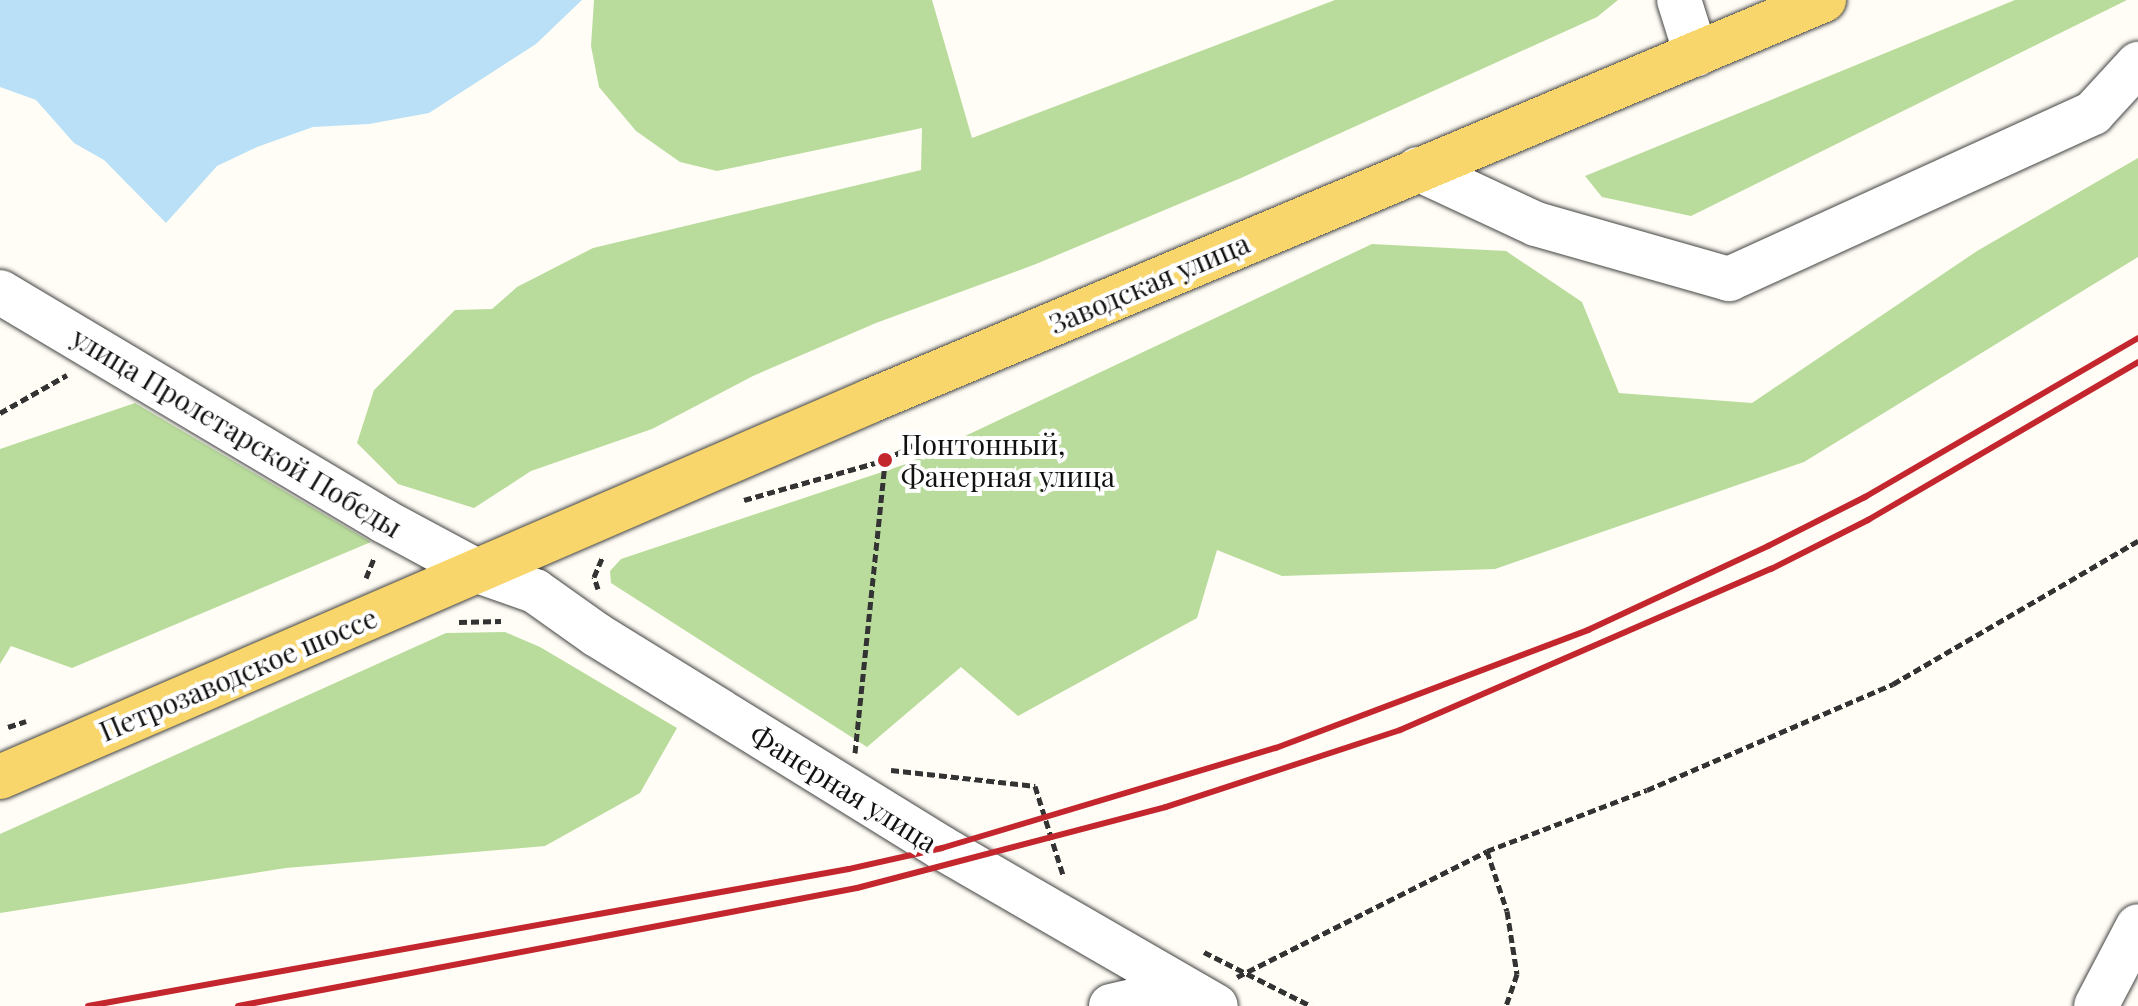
<!DOCTYPE html>
<meta charset="utf-8">
<style>
body{margin:0}
#map{position:relative;width:2138px;height:1006px;overflow:hidden;background:#fffdf5;font-family:"Playfair Display",serif}
div>[style]{position:absolute}
.forest>*{inset:0;background:#b9dc9c}
.water>*{inset:0;background:#b9e0f7}
.path>*{height:5px;margin-top:-2.5px;transform-origin:0;background:repeating-linear-gradient(90deg,#333 0 8px,transparent 0 12px)}
.roads{filter:drop-shadow(0 0 2px #444) drop-shadow(0 0 2px #444)}
.minor>*{height:44px;margin:-22px;padding:0 22px;transform-origin:22px;border-radius:22px;background:#fff}
.major>*{height:44px;margin:-22px;padding:0 22px;transform-origin:22px;border-radius:22px;background:#f9d66b}
.rail>*{height:6px;margin:-3px;padding:0 3px;transform-origin:3px;border-radius:3px;background:#c4262e}
.dots>*{width:22px;height:22px;translate:-50% -50%;box-sizing:border-box;border:4px solid #fff;border-radius:50%}
span{translate:-50% -50%;white-space:nowrap;text-align:center;line-height:1.15;-webkit-text-stroke:8px #fff;paint-order:stroke}
.street-label{font-size:28px;color:#111}
.poi-label{font-size:28px;color:#111}
.left{translate:0 -50%;text-align:left}
</style>
<div id="map">
<div class="forest">
<i style="clip-path:polygon(594px 0,932px 0,972px 138px,1335px 0,1618px 0,1597px 17px,1241px 178px,1036px 264px,876px 323px,753px 376px,652px 429px,531px 471px,474px 508px,398px 484px,357px 443px,374px 390px,455px 310px,492px 309px,517px 287px,593px 248px,921px 170px,922px 128px,717px 171px,680px 162px,636px 131px,599px 87px,591px 46px)"></i>
<i style="clip-path:polygon(2015px 0,2127px 0,1691px 216px,1602px 197px,1585px 176px)"></i>
<i style="clip-path:polygon(2138px 158px,2138px 257px,1804px 462px,1495px 569px,1282px 576px,1217px 550px,1197px 618px,1018px 716px,961px 667px,867px 747px,611px 583px,610px 571px,621px 559px,906px 464px,1372px 244px,1506px 251px,1582px 302px,1619px 393px,1752px 403px,1977px 251px)"></i>
<i style="clip-path:polygon(135px 403px,371px 542px,72px 668px,11px 646px,0 664px,0 449px)"></i>
<i style="clip-path:polygon(505px 632px,540px 647px,677px 728px,640px 793px,545px 846px,286px 868px,0 913px,0 834px,446px 633px)"></i>
</div>
<div class="water">
<i style="clip-path:polygon(0 0,582px 0,536px 44px,429px 113px,369px 124px,313px 127px,257px 147px,217px 166px,166px 223px,104px 160px,74px 143px,36px 100px,0 87px)"></i>
</div>
<div class="path">
<i style="left:0;top:413px;width:77px;rotate:-29.6deg"></i>
<i style="left:744px;top:500px;width:147px;rotate:-15.8deg"></i>
<i style="left:885px;top:460px;width:40px;rotate:-28deg"></i>
<i style="left:366px;top:578px;width:22px;rotate:-68deg"></i>
<i style="left:598px;top:589px;width:13px;rotate:-108deg"></i>
<i style="left:594px;top:577px;width:21px;rotate:-67deg"></i>
<i style="left:459px;top:622px;width:42px;rotate:-1.4deg"></i>
<i style="left:8px;top:727px;width:19px;rotate:-18deg"></i>
<i style="left:855px;top:753px;width:294px;rotate:-84.1deg"></i>
<i style="left:891px;top:770px;width:145px;rotate:6.3deg"></i>
<i style="left:1035px;top:786px;width:93px;rotate:72.5deg"></i>
<i style="left:1487px;top:851px;width:63px;rotate:71.6deg"></i>
<i style="left:1507px;top:911px;width:64px;rotate:81deg"></i>
<i style="left:1517px;top:974px;width:34px;rotate:109deg"></i>
<i style="left:1204px;top:952px;width:120px;rotate:26.8deg"></i>
<i style="left:1237px;top:977px;width:280px;rotate:-26.7deg"></i>
<i style="left:1487px;top:851px;width:171px;rotate:-20.9deg"></i>
<i style="left:1647px;top:790px;width:268px;rotate:-23.3deg"></i>
<i style="left:1893px;top:684px;width:284px;rotate:-30.3deg"></i>
</div>
<div class="roads">
<div class="minor">
<i style="left:1679px;top:0;width:57px;rotate:72.5deg"></i>
<i style="left:1418px;top:169px;width:130px;rotate:25deg"></i>
<i style="left:1536px;top:224px;width:201px;rotate:15.9deg"></i>
<i style="left:1729px;top:279px;width:400px;rotate:-24.5deg"></i>
<i style="left:2093px;top:113px;width:67px;rotate:-47.4deg"></i>
<i style="left:0;top:292px;width:447px;rotate:30.8deg"></i>
<i style="left:384px;top:521px;width:103px;rotate:28.3deg"></i>
<i style="left:475px;top:570px;width:64px;rotate:19.3deg"></i>
<i style="left:535px;top:591px;width:76px;rotate:35.4deg"></i>
<i style="left:597px;top:635px;width:405px;rotate:31.7deg"></i>
<i style="left:942px;top:848px;width:316px;rotate:30deg"></i>
<i style="left:1111px;top:1006px;width:76px;rotate:-12.9deg"></i>
<i style="left:2096px;top:1006px;width:90px;rotate:-62.3deg"></i>
</div>
<div class="major">
<i style="left:0;top:777px;width:948px;rotate:-23.37deg"></i>
<i style="left:870px;top:401px;width:1035px;rotate:-22.8deg"></i>
</div>
</div>
<div class="rail">
<i style="left:88px;top:1006px;width:773px;rotate:-10.21deg"></i>
<i style="left:849px;top:869px;width:95px;rotate:-12.7deg"></i>
<i style="left:942px;top:848px;width:349px;rotate:-16.7deg"></i>
<i style="left:1276px;top:748px;width:334px;rotate:-20.7deg"></i>
<i style="left:1588px;top:630px;width:199px;rotate:-25deg"></i>
<i style="left:1768px;top:546px;width:109px;rotate:-26.8deg"></i>
<i style="left:1865px;top:497px;width:316px;rotate:-30.2deg"></i>
<i style="left:238px;top:1006px;width:630px;rotate:-10.79deg"></i>
<i style="left:857px;top:888px;width:319px;rotate:-14.7deg"></i>
<i style="left:1166px;top:807px;width:246px;rotate:-18.2deg"></i>
<i style="left:1400px;top:730px;width:404px;rotate:-23.5deg"></i>
<i style="left:1771px;top:569px;width:109px;rotate:-26.8deg"></i>
<i style="left:1868px;top:520px;width:313px;rotate:-30.3deg"></i>
</div>
<div class="dots">
<i style="left:885px;top:460px;background:#c4262e"></i>
</div>
<div class="street-label">
<span style="left:1149px;top:283px;rotate:-23deg">Заводская улица</span>
<span style="left:237px;top:432px;rotate:31deg">улица Пролетарской Победы</span>
<span style="left:238px;top:674px;rotate:-23deg">Петрозаводское шоссе</span>
<span style="left:844px;top:788px;rotate:32deg">Фанерная улица</span>
</div>
<div class="poi-label">
<span class="left" style="left:901px;top:460px">Понтонный,<br>Фанерная улица</span>
</div>
</div>
